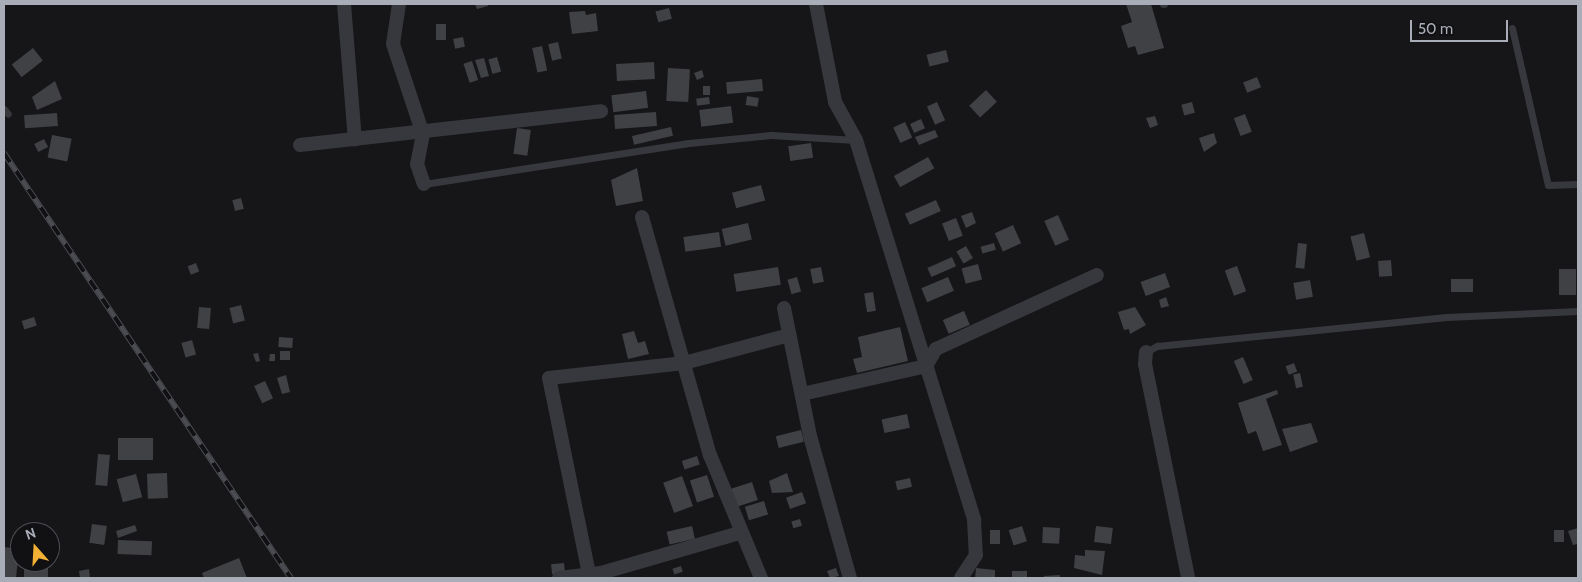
<!DOCTYPE html>
<style>
body{margin:0}
#map{position:relative;width:1582px;height:582px;overflow:hidden;background:#161618;font-family:Cabin,sans-serif}
div>[style]{position:absolute}
.building>*{inset:0;background:#404145;transform-origin:0 0}
.lane>*{height:7px;margin:-3.5px;padding:0 3.5px;transform-origin:3.5px;border-radius:3.5px;background:#37383d}
.street>*{height:14px;margin:-7px;padding:0 7px;transform-origin:7px;border-radius:7px;background:#37383d}
.rail>*{height:5.5px;margin-top:-2.75px;transform-origin:0;background:repeating-linear-gradient(90deg,#111113 0 11px,#4a4c52 0 22px);box-sizing:border-box;border-block:1px solid #4a4c52}
span{translate:-50% -50%;white-space:nowrap;text-align:center;line-height:1.15;-webkit-text-stroke:4px #111113;paint-order:stroke}
.frame{position:absolute;inset:0;border:5px solid #a8adb8;pointer-events:none}
.north{position:absolute;left:10px;top:522px;width:50px;height:50px;box-sizing:border-box;background:#111113;border:1px solid #4d4f55;border-radius:50%;rotate:341deg;font-size:14px;font-weight:700;line-height:20px;text-align:center;color:#a8adb8}
.north::after{content:'';display:block;margin:auto;width:18px;height:22px;background:#f2b134;clip-path:polygon(50% 0,100% 100%,50% 72%,0 100%)}
.scale{position:absolute;left:1410px;top:20px;width:98px;height:22px;box-sizing:border-box;border:2px solid #a8adb8;border-top:0;padding-left:6px;font-size:15px;line-height:18px;white-space:nowrap;color:#a8adb8;-webkit-text-stroke:4px #111113;paint-order:stroke}
</style>
<div id="map">
<div class="building">
<i style="clip-path:polygon(475px 4px,488px 4px,488px 6px,477px 9px)"></i>
<i style="clip-path:polygon(1126px 4px,1151px 4px,1164px 48px,1138px 55px,1135px 46px,1128px 48px,1121px 26px,1132px 22px)"></i>
<i style="left:669px;top:8px;width:11px;height:14px;rotate:75deg"></i>
<i style="clip-path:polygon(585px 11px,586px 15px,596px 13px,598px 31px,572px 34px,569px 12px)"></i>
<i style="left:436px;top:24px;width:10px;height:16px"></i>
<i style="left:463px;top:37px;width:10px;height:10px;rotate:79deg"></i>
<i style="left:558px;top:42px;width:17px;height:10px;rotate:77deg"></i>
<i style="left:542px;top:46px;width:25px;height:10px;rotate:78deg"></i>
<i style="left:33px;top:48px;width:16px;height:27px;rotate:52deg"></i>
<i style="left:946px;top:50px;width:12px;height:20px;rotate:76deg"></i>
<i style="left:497px;top:57px;width:15px;height:9px;rotate:74deg"></i>
<i style="clip-path:polygon(484px 58px,489px 76px,481px 78px,475px 60px)"></i>
<i style="left:472px;top:61px;width:20px;height:9px;rotate:72deg"></i>
<i style="left:654px;top:62px;width:17px;height:38px;rotate:87deg"></i>
<i style="left:668px;top:68px;width:22px;height:33px;rotate:3deg"></i>
<i style="clip-path:polygon(702px 70px,704px 77px,697px 80px,694px 73px)"></i>
<i style="left:1257px;top:77px;width:11px;height:15px;rotate:68deg"></i>
<i style="left:762px;top:79px;width:12px;height:36px;rotate:85deg"></i>
<i style="clip-path:polygon(55px 81px,62px 99px,37px 110px,32px 97px)"></i>
<i style="left:703px;top:86px;width:7px;height:9px"></i>
<i style="left:986px;top:90px;width:16px;height:23px;rotate:47deg"></i>
<i style="left:646px;top:91px;width:17px;height:35px;rotate:83deg"></i>
<i style="left:747px;top:96px;width:12px;height:9px;rotate:9deg"></i>
<i style="left:709px;top:97px;width:7px;height:13px;rotate:82deg"></i>
<i style="left:937px;top:102px;width:20px;height:11px;rotate:66deg"></i>
<i style="left:1192px;top:102px;width:11px;height:11px;rotate:75deg"></i>
<i style="left:731px;top:106px;width:17px;height:32px;rotate:83deg"></i>
<i style="left:656px;top:112px;width:14px;height:42px;rotate:86deg"></i>
<i style="left:57px;top:113px;width:13px;height:33px;rotate:86deg"></i>
<i style="left:1245px;top:114px;width:19px;height:12px;rotate:69deg"></i>
<i style="clip-path:polygon(1155px 116px,1158px 125px,1150px 128px,1146px 118px)"></i>
<i style="left:921px;top:119px;width:10px;height:12px;rotate:66deg"></i>
<i style="left:905px;top:122px;width:17px;height:13px;rotate:65deg"></i>
<i style="left:671px;top:127px;width:9px;height:40px;rotate:77deg"></i>
<i style="left:517px;top:128px;width:14px;height:26px;rotate:8deg"></i>
<i style="clip-path:polygon(935px 130px,938px 137px,919px 145px,915px 137px)"></i>
<i style="clip-path:polygon(1214px 133px,1217px 143px,1204px 152px,1199px 138px)"></i>
<i style="left:52px;top:135px;width:20px;height:23px;rotate:11deg"></i>
<i style="left:44px;top:139px;width:9px;height:11px;rotate:63deg"></i>
<i style="left:811px;top:143px;width:15px;height:23px;rotate:82deg"></i>
<i style="left:928px;top:157px;width:13px;height:39px;rotate:61deg"></i>
<i style="clip-path:polygon(637px 168px,643px 201px,616px 206px,611px 180px)"></i>
<i style="left:761px;top:185px;width:16px;height:30px;rotate:75deg"></i>
<i style="left:241px;top:198px;width:11px;height:9px;rotate:75deg"></i>
<i style="left:936px;top:200px;width:12px;height:34px;rotate:66deg"></i>
<i style="clip-path:polygon(972px 212px,976px 223px,966px 228px,961px 216px)"></i>
<i style="left:1058px;top:215px;width:27px;height:15px;rotate:66deg"></i>
<i style="left:956px;top:218px;width:19px;height:15px;rotate:69deg"></i>
<i style="left:748px;top:223px;width:17px;height:27px;rotate:77deg"></i>
<i style="left:1013px;top:225px;width:20px;height:20px;rotate:66deg"></i>
<i style="left:719px;top:232px;width:15px;height:36px;rotate:82deg"></i>
<i style="left:1364px;top:233px;width:25px;height:14px;rotate:76deg"></i>
<i style="left:994px;top:243px;width:7px;height:14px;rotate:74deg"></i>
<i style="left:1298px;top:243px;width:9px;height:25px;rotate:6deg"></i>
<i style="left:966px;top:246px;width:14px;height:11px;rotate:60deg"></i>
<i style="left:952px;top:257px;width:10px;height:27px;rotate:66deg"></i>
<i style="left:1391px;top:260px;width:16px;height:13px;rotate:86deg"></i>
<i style="left:196px;top:263px;width:9px;height:9px;rotate:69deg"></i>
<i style="left:978px;top:264px;width:16px;height:17px;rotate:75deg"></i>
<i style="left:1237px;top:266px;width:27px;height:13px;rotate:70deg"></i>
<i style="left:778px;top:267px;width:18px;height:45px;rotate:81deg"></i>
<i style="left:821px;top:267px;width:15px;height:11px;rotate:79deg"></i>
<i style="left:1559px;top:269px;width:17px;height:26px"></i>
<i style="left:1165px;top:273px;width:15px;height:26px;rotate:70deg"></i>
<i style="left:797px;top:277px;width:15px;height:10px;rotate:74deg"></i>
<i style="left:948px;top:277px;width:15px;height:29px;rotate:67deg"></i>
<i style="left:1451px;top:279px;width:22px;height:13px"></i>
<i style="left:1310px;top:280px;width:17px;height:17px;rotate:80deg"></i>
<i style="left:873px;top:292px;width:19px;height:9px;rotate:81deg"></i>
<i style="clip-path:polygon(1166px 297px,1169px 306px,1161px 308px,1159px 300px)"></i>
<i style="left:241px;top:305px;width:16px;height:12px;rotate:76deg"></i>
<i style="left:199px;top:307px;width:12px;height:21px;rotate:5deg"></i>
<i style="clip-path:polygon(1135px 307px,1146px 325px,1130px 334px,1129px 329px,1124px 330px,1118px 312px)"></i>
<i style="left:964px;top:311px;width:15px;height:23px;rotate:67deg"></i>
<i style="left:34px;top:317px;width:9px;height:13px;rotate:72deg"></i>
<i style="clip-path:polygon(900px 327px,908px 361px,857px 373px,853px 359px,862px 357px,858px 337px)"></i>
<i style="clip-path:polygon(634px 331px,638px 343px,645px 341px,649px 354px,628px 359px,622px 334px)"></i>
<i style="left:279px;top:337px;width:14px;height:10px;rotate:4deg"></i>
<i style="left:192px;top:340px;width:15px;height:11px;rotate:74deg"></i>
<i style="left:280px;top:351px;width:10px;height:9px"></i>
<i style="clip-path:polygon(258px 353px,260px 361px,256px 362px,253px 354px)"></i>
<i style="clip-path:polygon(270px 354px,275px 354px,275px 361px,269px 361px)"></i>
<i style="left:1243px;top:357px;width:25px;height:10px;rotate:67deg"></i>
<i style="left:1294px;top:363px;width:9px;height:9px;rotate:69deg"></i>
<i style="left:1300px;top:373px;width:14px;height:7px;rotate:78deg"></i>
<i style="clip-path:polygon(286px 375px,290px 392px,282px 394px,277px 378px)"></i>
<i style="left:265px;top:381px;width:19px;height:12px;rotate:65deg"></i>
<i style="clip-path:polygon(1277px 390px,1278px 394px,1266px 399px,1282px 445px,1263px 451px,1256px 431px,1248px 434px,1238px 403px)"></i>
<i style="left:907px;top:414px;width:14px;height:26px;rotate:78deg"></i>
<i style="clip-path:polygon(1311px 423px,1318px 442px,1290px 452px,1282px 429px)"></i>
<i style="left:801px;top:430px;width:12px;height:26px;rotate:76deg"></i>
<i style="left:153px;top:438px;width:22px;height:35px;rotate:90deg"></i>
<i style="left:98px;top:454px;width:12px;height:31px;rotate:5deg"></i>
<i style="left:697px;top:456px;width:9px;height:16px;rotate:72deg"></i>
<i style="left:167px;top:473px;width:25px;height:20px;rotate:88deg"></i>
<i style="clip-path:polygon(787px 473px,793px 492px,772px 493px,769px 481px)"></i>
<i style="left:136px;top:474px;width:24px;height:20px;rotate:75deg"></i>
<i style="left:707px;top:475px;width:23px;height:18px;rotate:72deg"></i>
<i style="left:682px;top:476px;width:32px;height:20px;rotate:70deg"></i>
<i style="left:910px;top:478px;width:9px;height:15px;rotate:77deg"></i>
<i style="left:752px;top:482px;width:19px;height:22px;rotate:72deg"></i>
<i style="left:802px;top:492px;width:12px;height:17px;rotate:70deg"></i>
<i style="left:764px;top:501px;width:14px;height:20px;rotate:73deg"></i>
<i style="left:800px;top:519px;width:7px;height:9px;rotate:74deg"></i>
<i style="left:92px;top:524px;width:15px;height:19px;rotate:8deg"></i>
<i style="clip-path:polygon(135px 525px,137px 531px,118px 538px,116px 531px)"></i>
<i style="left:692px;top:526px;width:13px;height:26px;rotate:77deg"></i>
<i style="left:1022px;top:526px;width:16px;height:14px;rotate:72deg"></i>
<i style="left:1096px;top:526px;width:17px;height:16px;rotate:7deg"></i>
<i style="left:1043px;top:527px;width:17px;height:16px;rotate:3deg"></i>
<i style="clip-path:polygon(1578px 528px,1578px 544px,1573px 545px,1568px 531px)"></i>
<i style="left:990px;top:530px;width:10px;height:14px"></i>
<i style="left:1554px;top:530px;width:10px;height:12px"></i>
<i style="left:118px;top:540px;width:34px;height:14px;rotate:2deg"></i>
<i style="clip-path:polygon(4px 547px,19px 549px,16px 578px,4px 578px)"></i>
<i style="clip-path:polygon(1085px 550px,1105px 551px,1102px 575px,1074px 568px,1075px 555px,1085px 556px)"></i>
<i style="clip-path:polygon(239px 558px,247px 578px,204px 578px,202px 573px)"></i>
<i style="left:24px;top:562px;width:24px;height:16px"></i>
<i style="left:564px;top:563px;width:10px;height:13px;rotate:84deg"></i>
<i style="left:681px;top:566px;width:6px;height:9px;rotate:72deg"></i>
<i style="clip-path:polygon(836px 568px,839px 576px,830px 578px,827px 571px)"></i>
<i style="clip-path:polygon(976px 568px,995px 570px,995px 578px,975px 578px)"></i>
<i style="clip-path:polygon(89px 569px,90px 578px,80px 578px,79px 571px)"></i>
<i style="left:1012px;top:571px;width:15px;height:7px"></i>
<i style="clip-path:polygon(1060px 575px,1060px 578px,1044px 578px,1044px 576px)"></i>
</div>
<div class="lane">
<i style="left:1163px;top:4px;width:1px"></i>
<i style="left:1512px;top:28px;width:161px;rotate:77.1deg"></i>
<i style="left:1548px;top:185px;width:30px;rotate:-2deg"></i>
<i style="left:4px;top:109px;width:6px;rotate:51deg"></i>
<i style="left:424px;top:184px;width:268px;rotate:-8.8deg"></i>
<i style="left:689px;top:143px;width:82px;rotate:-5.6deg"></i>
<i style="left:771px;top:135px;width:85px;rotate:3.4deg"></i>
<i style="left:1146px;top:352px;width:13px;rotate:-29deg"></i>
<i style="left:1157px;top:346px;width:291px;rotate:-5.7deg"></i>
<i style="left:1447px;top:317px;width:131px;rotate:-2.6deg"></i>
</div>
<div class="street">
<i style="left:344px;top:4px;width:136px;rotate:85.4deg"></i>
<i style="left:399px;top:4px;width:40px;rotate:98.5deg"></i>
<i style="left:393px;top:44px;width:95px;rotate:71.6deg"></i>
<i style="left:423px;top:134px;width:31px;rotate:101deg"></i>
<i style="left:417px;top:164px;width:21px;rotate:71deg"></i>
<i style="left:816px;top:4px;width:100px;rotate:79deg"></i>
<i style="left:835px;top:102px;width:43px;rotate:61.1deg"></i>
<i style="left:856px;top:140px;width:398px;rotate:72.7deg"></i>
<i style="left:974px;top:520px;width:35px;rotate:87deg"></i>
<i style="left:976px;top:555px;width:27px;rotate:123deg"></i>
<i style="left:300px;top:145px;width:303px;rotate:-6.4deg"></i>
<i style="left:642px;top:217px;width:248px;rotate:74.1deg"></i>
<i style="left:710px;top:455px;width:133px;rotate:67.5deg"></i>
<i style="left:784px;top:308px;width:131px;rotate:78.5deg"></i>
<i style="left:810px;top:436px;width:148px;rotate:74.3deg"></i>
<i style="left:1146px;top:352px;width:12px;rotate:95deg"></i>
<i style="left:1145px;top:364px;width:218px;rotate:78.6deg"></i>
<i style="left:802px;top:394px;width:127px;rotate:-12.7deg"></i>
<i style="left:926px;top:366px;width:20px;rotate:-60deg"></i>
<i style="left:936px;top:349px;width:177px;rotate:-24.7deg"></i>
<i style="left:589px;top:574px;width:200px;rotate:-101.5deg"></i>
<i style="left:549px;top:378px;width:136px;rotate:-6.3deg"></i>
<i style="left:684px;top:363px;width:109px;rotate:-14.9deg"></i>
<i style="left:559px;top:578px;width:42px;rotate:-6.8deg"></i>
<i style="left:601px;top:573px;width:145px;rotate:-16.1deg"></i>
</div>
<div class="rail">
<i style="left:4px;top:153px;width:513px;rotate:55.97deg"></i>
</div>
<div class="frame"></div>
<div class="north">N</div>
<div class="scale">50 m</div>
</div>
